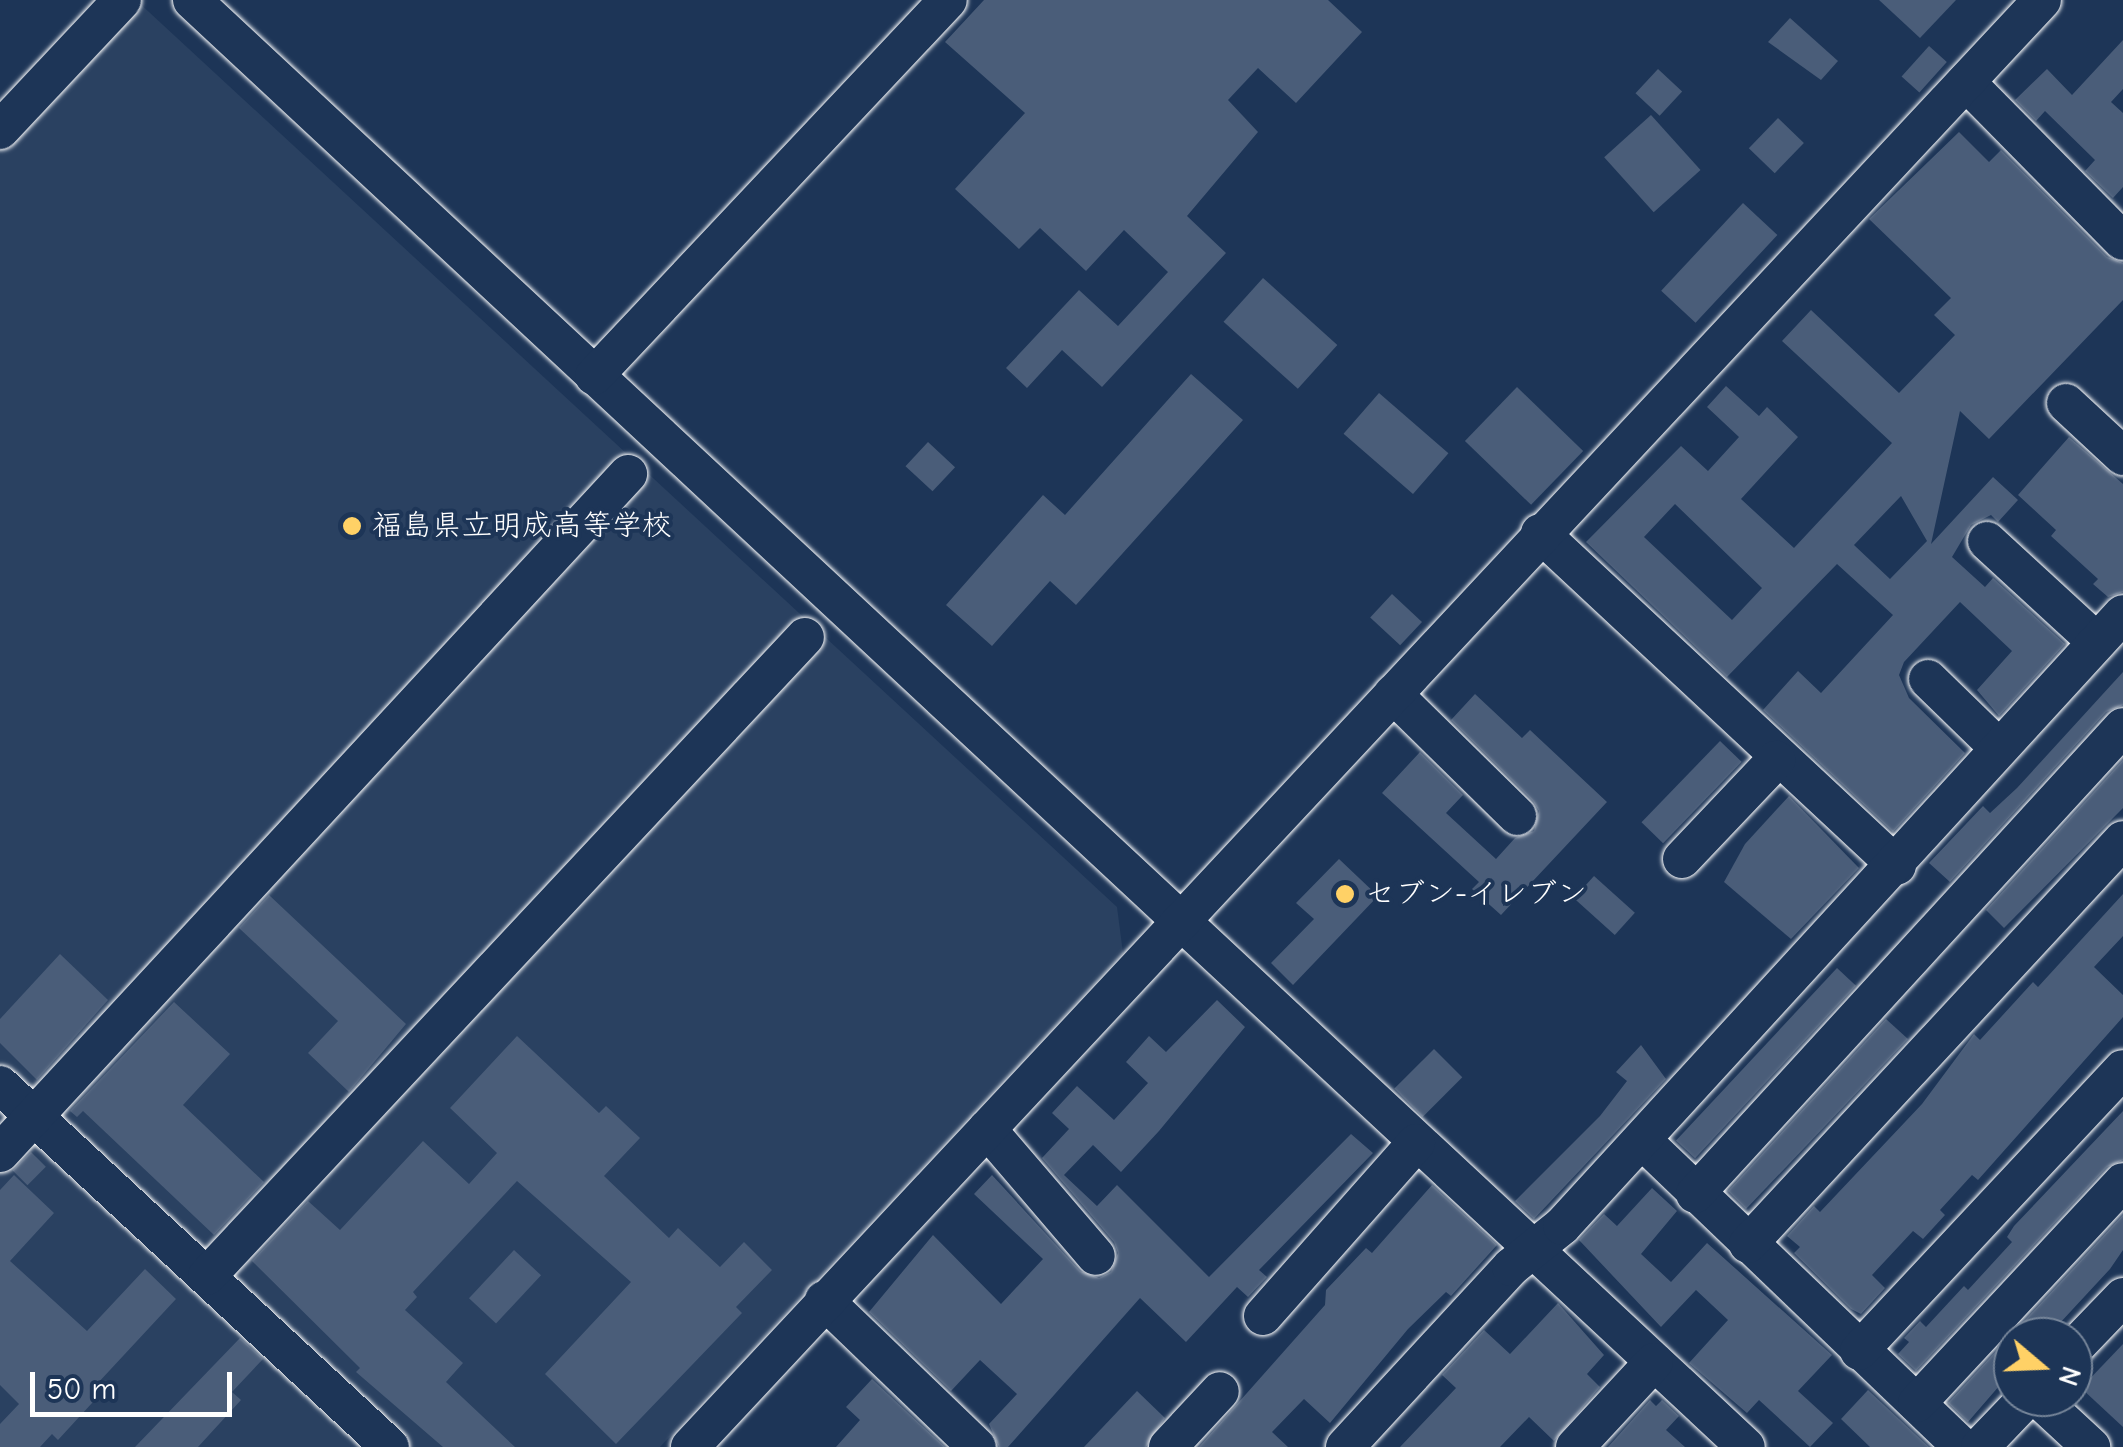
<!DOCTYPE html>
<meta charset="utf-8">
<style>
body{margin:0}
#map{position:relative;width:2123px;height:1447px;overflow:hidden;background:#1d3557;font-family:"Comic Neue","Klee One",sans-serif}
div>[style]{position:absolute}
.built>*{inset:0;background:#2a4161}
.building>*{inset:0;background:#4a5d79;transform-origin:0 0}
.roads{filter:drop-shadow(0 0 2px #fff) drop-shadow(0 0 2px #fff)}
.minor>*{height:38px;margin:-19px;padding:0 19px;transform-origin:19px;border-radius:19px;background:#1d3557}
.dots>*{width:28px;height:28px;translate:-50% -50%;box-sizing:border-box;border:5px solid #1d3557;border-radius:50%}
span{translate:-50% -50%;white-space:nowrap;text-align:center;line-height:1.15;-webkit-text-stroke:8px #1d3557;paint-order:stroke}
.poi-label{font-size:30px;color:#fff}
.left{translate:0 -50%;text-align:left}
.north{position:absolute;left:1993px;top:1317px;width:100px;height:100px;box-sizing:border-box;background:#1d3557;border:2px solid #77869a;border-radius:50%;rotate:109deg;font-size:28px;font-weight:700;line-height:40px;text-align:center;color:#fff}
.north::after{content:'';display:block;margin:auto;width:35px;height:45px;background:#ffd166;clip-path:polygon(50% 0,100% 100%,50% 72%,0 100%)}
.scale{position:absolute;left:30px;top:1372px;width:202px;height:45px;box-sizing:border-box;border:5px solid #fff;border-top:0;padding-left:12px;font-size:30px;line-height:35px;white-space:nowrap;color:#fff;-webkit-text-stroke:8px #1d3557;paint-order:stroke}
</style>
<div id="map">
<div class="built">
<i style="clip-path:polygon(136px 0,1117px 907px,1123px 953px,660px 1447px,0 1447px,0 144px)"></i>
</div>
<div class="building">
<i style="clip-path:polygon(984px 0,1328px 0,1362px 32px,1296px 103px,1258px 68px,1228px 100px,1258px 132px,1187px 216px,1226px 253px,1102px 387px,1062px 350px,1027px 388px,1006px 368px,1079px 290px,1118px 326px,1168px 272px,1124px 230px,1086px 271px,1040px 228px,1019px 249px,955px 189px,1025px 113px,945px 42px)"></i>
<i style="clip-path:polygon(1879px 0,1956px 0,1920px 38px)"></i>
<i style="clip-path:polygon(1790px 18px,1838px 61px,1821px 80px,1768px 42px)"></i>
<i style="clip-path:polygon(2123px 40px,2123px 89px,2111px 102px,2123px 113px,2123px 187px,2113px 198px,2085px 171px,2095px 160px,2045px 111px,2036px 121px,2015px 100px,2047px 69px,2072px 95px)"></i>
<i style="left:1929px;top:46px;width:24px;height:41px;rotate:42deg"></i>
<i style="left:1658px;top:69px;width:33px;height:33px;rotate:43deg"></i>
<i style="left:1651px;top:115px;width:74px;height:63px;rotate:48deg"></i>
<i style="left:1778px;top:118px;width:36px;height:42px;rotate:44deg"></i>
<i style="clip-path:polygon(evenodd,1959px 132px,1989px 162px,2001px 150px,2107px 257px,2123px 263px,2123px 300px,1989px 439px,1960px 411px,1931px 544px,1993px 477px,2018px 500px,1998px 522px,1991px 515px,1971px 525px,1952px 557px,1985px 587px,1993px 578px,2065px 644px,1999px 716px,1977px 690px,2012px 651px,1960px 602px,1904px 662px,1899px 675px,1909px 698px,1965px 753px,1893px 832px,1763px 710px,1798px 671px,1821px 693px,1893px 615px,1837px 564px,1727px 677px,1586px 542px,1681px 446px,1708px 471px,1739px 437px,1707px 407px,1726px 386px,1759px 416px,1767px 407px,1798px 437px,1741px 499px,1794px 548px,1892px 443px,1782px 341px,1811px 310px,1899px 393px,1955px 335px,1934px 315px,1951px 298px,1869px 219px,1959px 132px,1901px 496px,1927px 541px,1890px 579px,1854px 545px,1901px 496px,1959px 132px,1675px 504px,1762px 588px,1732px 620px,1644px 537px,1675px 504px)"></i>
<i style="left:1743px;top:203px;width:47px;height:120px;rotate:43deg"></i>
<i style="left:1263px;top:278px;width:100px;height:59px;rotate:42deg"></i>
<i style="clip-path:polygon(1191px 374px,1243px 420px,1076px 605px,1050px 581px,992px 646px,946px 605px,1043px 495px,1065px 515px)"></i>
<i style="left:1517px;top:387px;width:92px;height:75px;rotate:44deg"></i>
<i style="left:1379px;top:393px;width:92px;height:54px;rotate:41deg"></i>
<i style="clip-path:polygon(2069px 437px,2123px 484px,2123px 592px,2108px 597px,2093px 584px,2098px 579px,2051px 536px,2056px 530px,2018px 495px)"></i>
<i style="left:928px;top:442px;width:37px;height:33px;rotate:43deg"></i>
<i style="left:1392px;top:594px;width:41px;height:32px;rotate:43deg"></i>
<i style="clip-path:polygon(2123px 672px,2123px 705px,2106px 712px,1950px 882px,1929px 863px,1983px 806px,1990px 813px,2017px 788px)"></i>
<i style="clip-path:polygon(1475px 694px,1522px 738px,1530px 730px,1607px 802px,1501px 915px,1472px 889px,1479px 882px,1382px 793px,1420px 752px,1463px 795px,1446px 813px,1496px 859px,1515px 838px,1534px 831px,1539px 811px,1533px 801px,1451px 720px)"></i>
<i style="left:1720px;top:741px;width:30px;height:113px;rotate:44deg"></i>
<i style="clip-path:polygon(2123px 760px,2123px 808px,2004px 928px,1986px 910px)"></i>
<i style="clip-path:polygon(1789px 796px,1859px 868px,1791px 939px,1724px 882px,1745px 844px)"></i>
<i style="clip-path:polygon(1339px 859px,1378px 896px,1293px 985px,1271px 963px,1314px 919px,1296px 903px)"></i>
<i style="left:1594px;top:876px;width:55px;height:30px;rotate:42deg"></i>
<i style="clip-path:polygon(2123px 894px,2123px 936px,2094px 967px,2123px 995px,2123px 1017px,1978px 1180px,1972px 1175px,1940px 1210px,1945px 1215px,1923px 1239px,1913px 1231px,1872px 1275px,1885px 1288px,1861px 1314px,1851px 1309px,1794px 1253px,1800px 1247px,1787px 1236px,1814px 1206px,1820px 1212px,1922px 1104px,1974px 1034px,1980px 1040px,2033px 982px,2038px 987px)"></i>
<i style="clip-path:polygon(269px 895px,406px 1024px,349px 1092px,308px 1053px,338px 1021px,239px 928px)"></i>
<i style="clip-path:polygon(60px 954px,108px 1000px,37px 1080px,0 1043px,0 1019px)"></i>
<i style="left:1837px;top:968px;width:26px;height:236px;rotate:43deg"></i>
<i style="clip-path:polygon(1217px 1000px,1245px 1027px,1159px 1131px,1121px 1172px,1093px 1145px,1064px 1175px,1097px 1206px,1117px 1185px,1209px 1277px,1351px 1134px,1373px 1153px,1259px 1270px,1267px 1277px,1248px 1297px,1237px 1287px,1186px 1342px,1140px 1298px,1008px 1447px,999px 1447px,989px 1424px,1017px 1394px,980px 1360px,951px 1391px,869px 1312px,933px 1235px,1001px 1304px,1043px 1259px,974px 1194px,992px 1175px,1080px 1271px,1099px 1278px,1111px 1272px,1118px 1253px,1114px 1242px,1042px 1158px,1069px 1129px,1052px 1113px,1077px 1086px,1114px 1120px,1148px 1083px,1126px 1062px,1149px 1036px,1166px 1052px)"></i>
<i style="clip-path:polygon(174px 1002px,230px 1054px,183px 1105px,264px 1182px,214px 1235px,83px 1111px,77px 1117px,70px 1111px)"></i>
<i style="clip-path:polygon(1886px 1019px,1908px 1039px,1746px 1209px,1728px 1191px)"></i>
<i style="clip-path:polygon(517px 1036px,599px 1113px,606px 1106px,640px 1138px,604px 1176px,669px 1238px,678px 1228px,720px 1267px,744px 1242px,772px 1270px,736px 1307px,742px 1313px,616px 1444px,545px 1374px,631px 1282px,517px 1181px,413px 1292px,417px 1297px,405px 1310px,463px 1363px,446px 1382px,515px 1447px,443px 1447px,356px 1372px,360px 1368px,252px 1261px,308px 1201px,340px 1230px,423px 1141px,469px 1184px,497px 1153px,450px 1108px)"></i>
<i style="clip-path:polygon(1641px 1045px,1666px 1079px,1534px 1219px,1515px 1201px,1600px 1116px,1627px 1081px,1616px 1072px)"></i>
<i style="left:1434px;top:1049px;width:40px;height:56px;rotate:45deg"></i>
<i style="clip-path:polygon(2123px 1111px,2123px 1160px,2107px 1167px,1916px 1371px,1898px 1354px,1909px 1342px,1904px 1338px,1920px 1321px,1926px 1327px,1964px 1286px,1968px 1290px,2012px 1242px,2007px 1237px,2014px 1226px)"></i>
<i style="left:31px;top:1152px;width:21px;height:26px;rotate:45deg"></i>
<i style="clip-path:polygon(14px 1175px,54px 1213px,10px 1261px,87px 1331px,145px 1269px,176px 1299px,97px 1384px,104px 1390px,58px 1440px,52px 1434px,40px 1447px,0 1447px,0 1424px,19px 1404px,0 1385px,0 1190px)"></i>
<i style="clip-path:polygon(1432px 1185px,1497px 1245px,1451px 1296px,1446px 1292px,1408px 1329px,1330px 1423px,1304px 1399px,1272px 1432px,1288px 1447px,1199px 1447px,1325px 1305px,1326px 1290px,1366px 1248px,1372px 1253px)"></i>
<i style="clip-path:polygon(1652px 1188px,1677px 1211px,1641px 1254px,1671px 1282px,1707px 1243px,1832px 1355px,1798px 1391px,1833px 1423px,1810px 1447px,1759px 1400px,1747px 1413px,1689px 1363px,1728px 1320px,1696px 1290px,1661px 1327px,1579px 1240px,1604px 1214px,1617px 1226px)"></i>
<i style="clip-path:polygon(2123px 1215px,2123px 1250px,2110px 1269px,2047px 1337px,2013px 1337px,2013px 1370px,1968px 1422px,1948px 1403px)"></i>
<i style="left:514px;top:1250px;width:37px;height:66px;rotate:43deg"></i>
<i style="clip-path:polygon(1558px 1303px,1604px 1355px,1587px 1374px,1600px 1387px,1554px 1441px,1529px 1417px,1500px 1447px,1400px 1447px,1456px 1388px,1442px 1375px,1484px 1330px,1510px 1354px)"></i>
<i style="clip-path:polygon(240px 1338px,263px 1359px,232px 1392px,241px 1400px,198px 1447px,135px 1447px)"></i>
<i style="clip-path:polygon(2123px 1344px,2123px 1427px,2081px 1388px)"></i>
<i style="clip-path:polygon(872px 1379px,920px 1424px,945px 1447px,836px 1447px,860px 1420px,846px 1407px)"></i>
<i style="clip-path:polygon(1868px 1390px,1929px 1447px,1870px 1447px,1841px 1419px)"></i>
<i style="clip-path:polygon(1137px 1391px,1165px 1418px,1146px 1447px,1084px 1447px)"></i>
<i style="clip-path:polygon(1650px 1400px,1656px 1406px,1662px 1400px,1679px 1416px,1666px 1430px,1685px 1447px,1608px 1447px)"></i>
</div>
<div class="roads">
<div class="minor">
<i style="left:192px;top:0;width:2123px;rotate:42.96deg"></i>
<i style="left:1966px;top:82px;width:223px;rotate:45.4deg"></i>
<i style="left:0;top:130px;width:178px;rotate:-46.8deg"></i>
<i style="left:594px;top:376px;width:516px;rotate:-46.73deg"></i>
<i style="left:2066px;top:403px;width:78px;rotate:42.9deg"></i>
<i style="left:1540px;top:533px;width:488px;rotate:43deg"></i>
<i style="left:1987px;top:541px;width:149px;rotate:42.6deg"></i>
<i style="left:1928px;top:679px;width:99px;rotate:44.2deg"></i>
<i style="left:1393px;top:694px;width:174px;rotate:44.5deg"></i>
<i style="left:1682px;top:859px;width:137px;rotate:-46.5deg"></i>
<i style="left:0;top:1085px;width:532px;rotate:42.87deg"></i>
<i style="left:987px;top:1129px;width:167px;rotate:49.4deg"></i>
<i style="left:1642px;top:1140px;width:443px;rotate:43.8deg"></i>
<i style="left:0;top:1153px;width:925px;rotate:-47.23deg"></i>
<i style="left:1695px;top:1194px;width:633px;rotate:-47.5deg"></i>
<i style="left:1748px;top:1244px;width:551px;rotate:-47.13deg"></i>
<i style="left:207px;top:1276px;width:875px;rotate:-46.9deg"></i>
<i style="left:824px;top:1300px;width:212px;rotate:43.9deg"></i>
<i style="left:1263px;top:1316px;width:231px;rotate:-48.5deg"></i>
<i style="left:2073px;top:1349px;width:72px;rotate:-46.1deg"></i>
<i style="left:1859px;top:1351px;width:386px;rotate:-46.9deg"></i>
<i style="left:2037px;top:1397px;width:74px;rotate:42.8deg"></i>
<i style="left:1917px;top:1403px;width:302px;rotate:-47deg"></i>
<i style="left:690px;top:1447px;width:1980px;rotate:-46.94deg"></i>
<i style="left:1168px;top:1447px;width:76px;rotate:-47.1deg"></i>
<i style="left:1345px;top:1447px;width:245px;rotate:-47.3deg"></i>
<i style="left:1511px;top:1267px;width:65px;rotate:-38.8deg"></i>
<i style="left:1562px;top:1226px;width:830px;rotate:-47.49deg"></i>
<i style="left:1575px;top:1447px;width:116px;rotate:-47.1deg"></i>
<i style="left:1980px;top:1447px;width:69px;rotate:-46.2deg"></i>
</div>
</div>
<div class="dots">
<i style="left:352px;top:526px;background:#ffd166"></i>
<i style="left:1345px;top:894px;background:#ffd166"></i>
</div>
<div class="poi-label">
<span class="left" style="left:372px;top:526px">福島県立明成高等学校</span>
<span class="left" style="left:1365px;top:894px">セブン-イレブン</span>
</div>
<div class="north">N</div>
<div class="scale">50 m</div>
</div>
